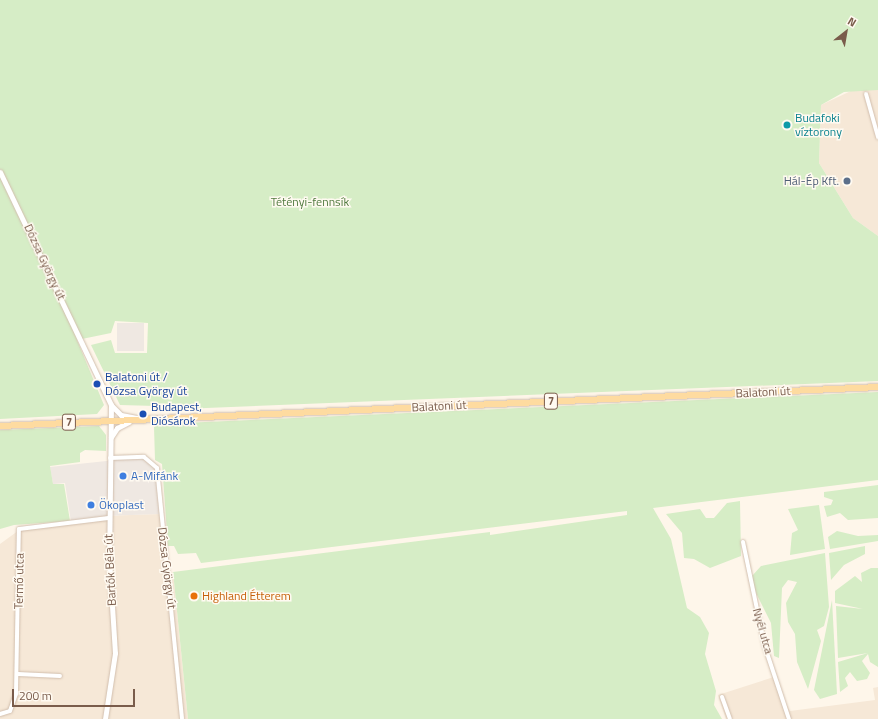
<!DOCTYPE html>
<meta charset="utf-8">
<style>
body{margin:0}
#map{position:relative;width:878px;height:719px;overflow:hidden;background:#fef6ea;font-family:"Titillium Web",sans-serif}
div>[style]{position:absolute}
.residential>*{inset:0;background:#f6e8d7}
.industrial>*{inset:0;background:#efe8e2;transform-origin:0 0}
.green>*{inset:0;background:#d6edc6}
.roads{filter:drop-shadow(0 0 1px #d1bead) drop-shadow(0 0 1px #d1bead)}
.minor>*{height:4px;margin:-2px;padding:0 2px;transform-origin:2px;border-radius:2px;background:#fff}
.tertiary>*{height:5px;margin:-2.5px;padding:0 2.5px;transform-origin:2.5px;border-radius:2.5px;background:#fff}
.primary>*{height:6px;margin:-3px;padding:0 3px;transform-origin:3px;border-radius:3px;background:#fedba0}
.dots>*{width:11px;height:11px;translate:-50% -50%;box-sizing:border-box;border:2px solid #fffaf1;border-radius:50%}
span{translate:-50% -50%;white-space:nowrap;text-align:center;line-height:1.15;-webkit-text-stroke:3px #fffaf1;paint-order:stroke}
.shield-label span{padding:1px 3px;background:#fffaf1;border:1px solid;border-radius:3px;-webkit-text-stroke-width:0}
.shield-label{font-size:11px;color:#7a5c4b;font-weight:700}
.culture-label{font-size:12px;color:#0d838f}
.left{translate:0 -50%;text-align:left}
.service-label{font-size:12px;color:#4e5e75}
.right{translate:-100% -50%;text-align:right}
.park-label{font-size:12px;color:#517a3f}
.street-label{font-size:12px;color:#7a5c4b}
.transit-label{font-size:12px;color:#164399}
.shop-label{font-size:12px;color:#366cbe}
.food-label{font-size:12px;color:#c56008}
.north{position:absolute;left:826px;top:12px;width:40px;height:40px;-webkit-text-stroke:3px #fffaf1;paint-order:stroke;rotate:31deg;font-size:11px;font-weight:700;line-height:16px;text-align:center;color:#7a5c4b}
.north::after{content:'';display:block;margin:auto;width:14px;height:18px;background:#7a5c4b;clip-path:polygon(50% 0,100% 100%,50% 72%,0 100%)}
.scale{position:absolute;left:12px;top:689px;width:123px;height:18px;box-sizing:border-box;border:2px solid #7a5c4b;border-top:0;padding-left:5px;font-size:12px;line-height:14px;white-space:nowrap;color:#7a5c4b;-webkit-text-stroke:3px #fffaf1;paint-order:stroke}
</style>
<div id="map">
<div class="residential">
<i style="clip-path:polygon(853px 90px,878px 90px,878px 236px,853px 218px,819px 163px,821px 105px)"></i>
<i style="clip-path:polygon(160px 514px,169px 575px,173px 572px,188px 719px,0 719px,0 544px,22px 528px,103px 516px)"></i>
<i style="clip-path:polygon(777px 676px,780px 694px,790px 711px,875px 700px,873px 688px,878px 687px,878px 719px,726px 719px,718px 695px)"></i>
</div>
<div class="industrial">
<i style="left:117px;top:323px;width:27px;height:28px"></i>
<i style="clip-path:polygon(144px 457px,157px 468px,160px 514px,103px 516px,71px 522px,65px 483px,53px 484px,50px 467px)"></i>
</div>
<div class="green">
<i style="clip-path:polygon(0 0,878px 0,878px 90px,844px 92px,821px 105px,819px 163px,853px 218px,878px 236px,878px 381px,156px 410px,156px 406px,120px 405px,91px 345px,111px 340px,115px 353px,147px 353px,148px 323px,115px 321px,111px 333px,77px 340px,104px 405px,97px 414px,0 419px)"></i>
<i style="clip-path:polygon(878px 392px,878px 480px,653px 508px,671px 539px,687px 608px,700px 617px,709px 633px,705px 654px,716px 691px,714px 705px,722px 719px,188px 719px,173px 572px,490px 532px,490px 535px,627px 515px,627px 511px,201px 563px,196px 553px,178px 554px,174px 546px,168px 546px,162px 464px,155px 460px,154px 427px,160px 424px)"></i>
<i style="clip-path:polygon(99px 426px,106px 435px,106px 451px,85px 450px,80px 453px,80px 462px,50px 466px,53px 484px,64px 484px,70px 521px,14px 525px,0 529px,0 430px)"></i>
<i style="clip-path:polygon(878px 485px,878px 518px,848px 520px,840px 513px,827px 517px,824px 506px,831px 505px,833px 500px,824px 497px,824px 492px)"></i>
<i style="clip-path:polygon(740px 501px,741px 556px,710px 568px,694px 559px,684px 558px,682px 533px,666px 514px,700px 509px,706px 518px,714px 518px,727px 503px)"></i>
<i style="clip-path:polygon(819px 505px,825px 549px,790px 555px,792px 533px,798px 530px,788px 509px)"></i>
<i style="clip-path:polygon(837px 531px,858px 536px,878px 535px,878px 541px,830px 549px,828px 537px)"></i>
<i style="clip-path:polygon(865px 546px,865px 554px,844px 565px,831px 580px,829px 553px)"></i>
<i style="clip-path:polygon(825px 553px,829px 607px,824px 626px,817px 630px,821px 641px,808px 689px,797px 662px,795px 634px,788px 622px,786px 603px,797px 582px,788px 580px,782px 588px,779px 658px,774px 656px,771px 623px,754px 589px,752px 576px,761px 566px)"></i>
<i style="clip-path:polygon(871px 568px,878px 568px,878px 667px,870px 662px,868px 654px,862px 661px,870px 673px,867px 679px,857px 681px,850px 672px,845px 678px,848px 686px,840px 692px,838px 662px,868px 653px,838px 658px,836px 606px,863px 609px,835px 603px,835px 591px,855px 576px,862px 582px,861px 573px)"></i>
<i style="clip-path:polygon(832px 600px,837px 694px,820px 699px,814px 690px)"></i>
</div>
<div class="roads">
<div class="minor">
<i style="left:866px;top:94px;width:45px;rotate:74.4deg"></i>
<i style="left:110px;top:458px;width:34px;rotate:-2deg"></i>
<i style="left:144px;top:457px;width:17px;rotate:40deg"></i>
<i style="left:157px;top:468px;width:252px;rotate:84.3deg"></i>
<i style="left:743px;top:542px;width:107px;rotate:78.2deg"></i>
<i style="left:765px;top:647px;width:76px;rotate:71.6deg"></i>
<i style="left:18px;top:674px;width:42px;rotate:2.7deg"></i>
<i style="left:722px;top:697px;width:23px;rotate:70deg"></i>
<i style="left:0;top:714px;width:10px;rotate:-17deg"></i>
<i style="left:10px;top:711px;width:18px;rotate:-71deg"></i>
<i style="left:16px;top:694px;width:165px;rotate:-89deg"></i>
<i style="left:19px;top:529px;width:90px;rotate:-7deg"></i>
</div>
<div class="tertiary">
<i style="left:0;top:172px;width:258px;rotate:64.5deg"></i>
<i style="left:111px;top:405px;width:153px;rotate:90.7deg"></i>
<i style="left:109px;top:558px;width:95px;rotate:86.4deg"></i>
<i style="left:115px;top:653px;width:67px;rotate:98.6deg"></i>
<i style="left:111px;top:405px;width:14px;rotate:45deg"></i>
<i style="left:121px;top:415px;width:16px;rotate:11deg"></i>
<i style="left:111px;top:437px;width:11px;rotate:-56deg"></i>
<i style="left:117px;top:428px;width:13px;rotate:-27deg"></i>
</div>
<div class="primary">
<i style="left:0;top:426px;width:879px;rotate:-2.54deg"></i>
</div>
</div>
<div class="dots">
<i style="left:787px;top:125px;background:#0f9aa8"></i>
<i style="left:847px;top:181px;background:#5c6f8a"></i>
<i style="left:97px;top:384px;background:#1a4fb4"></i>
<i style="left:143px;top:414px;background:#1a4fb4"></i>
<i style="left:123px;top:476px;background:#3f7fe0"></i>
<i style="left:91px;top:505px;background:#3f7fe0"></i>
<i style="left:194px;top:596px;background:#e8710a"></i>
</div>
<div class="shield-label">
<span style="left:551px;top:401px">7</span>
<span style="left:69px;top:422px">7</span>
</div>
<div class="culture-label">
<span class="left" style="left:795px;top:125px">Budafoki<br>víztorony</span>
</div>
<div class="service-label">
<span class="right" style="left:839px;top:181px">Hál-Ép Kft.</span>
</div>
<div class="park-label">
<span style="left:310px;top:202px">Tétényi-fennsík</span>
</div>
<div class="street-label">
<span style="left:45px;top:262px;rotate:65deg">Dózsa György út</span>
<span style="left:763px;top:392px;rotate:-3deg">Balatoni út</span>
<span style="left:439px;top:406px;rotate:-3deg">Balatoni út</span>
<span style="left:167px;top:568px;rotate:83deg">Dózsa György út</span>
<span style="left:110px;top:570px;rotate:-93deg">Bartók Béla út</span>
<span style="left:19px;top:581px;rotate:-89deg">Termő utca</span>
<span style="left:763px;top:631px;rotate:74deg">Nyél utca</span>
</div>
<div class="transit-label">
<span class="left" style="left:105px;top:384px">Balatoni út /<br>Dózsa György út</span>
<span class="left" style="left:151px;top:414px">Budapest,<br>Diósárok</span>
</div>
<div class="shop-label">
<span class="left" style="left:131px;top:476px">A-Mifánk</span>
<span class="left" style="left:99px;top:505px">Ökoplast</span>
</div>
<div class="food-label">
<span class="left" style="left:202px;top:596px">Highland Étterem</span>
</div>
<div class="north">N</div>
<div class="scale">200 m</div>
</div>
